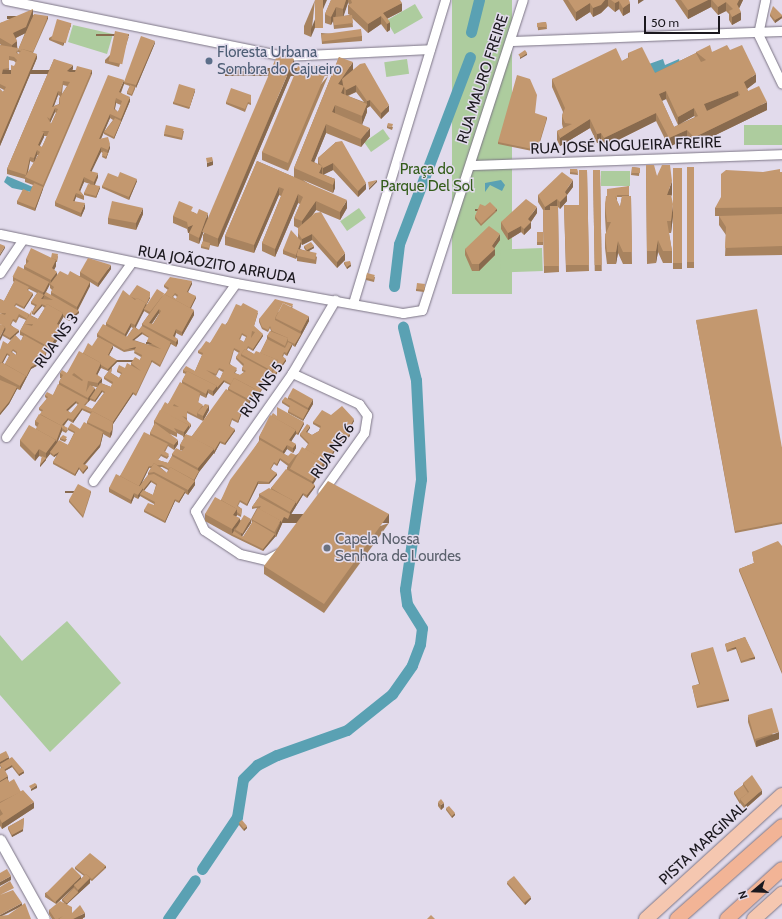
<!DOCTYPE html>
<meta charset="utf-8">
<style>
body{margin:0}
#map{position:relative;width:782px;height:919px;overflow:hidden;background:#e2dbec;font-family:Cabin,sans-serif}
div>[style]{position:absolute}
.green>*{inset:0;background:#adcc9e;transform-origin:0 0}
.water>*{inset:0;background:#5aa1b3}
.canal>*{height:11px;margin:-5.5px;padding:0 5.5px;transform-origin:5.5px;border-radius:5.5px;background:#5aa1b3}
.roads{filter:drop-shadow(0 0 1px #7c7585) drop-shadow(0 0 1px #7c7585)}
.minor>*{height:9px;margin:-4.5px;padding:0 4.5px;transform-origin:4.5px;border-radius:4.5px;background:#fff}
.tertiary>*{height:11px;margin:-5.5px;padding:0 5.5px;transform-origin:5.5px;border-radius:5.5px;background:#fff}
.primary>*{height:14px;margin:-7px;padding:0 7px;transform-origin:7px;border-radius:7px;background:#f5c7b0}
.trunk>*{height:14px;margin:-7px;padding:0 7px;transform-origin:7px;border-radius:7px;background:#f2b496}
.wall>*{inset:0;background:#a8835f;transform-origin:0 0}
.shaded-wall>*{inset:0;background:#886a4e;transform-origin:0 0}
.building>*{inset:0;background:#c3986f;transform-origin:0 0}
.dots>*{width:11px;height:11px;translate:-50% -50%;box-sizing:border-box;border:2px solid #e2dbec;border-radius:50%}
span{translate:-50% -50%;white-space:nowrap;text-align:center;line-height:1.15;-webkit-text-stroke:3px #e2dbec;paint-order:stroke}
.service-label{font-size:15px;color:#4e5e75}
.left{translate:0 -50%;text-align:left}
.street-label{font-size:15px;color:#1b181e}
.park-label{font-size:15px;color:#345d1b}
.worship-label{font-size:15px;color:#5b616d}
.north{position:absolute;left:734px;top:871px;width:40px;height:40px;-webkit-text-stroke:3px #e2dbec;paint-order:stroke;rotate:251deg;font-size:11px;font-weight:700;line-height:16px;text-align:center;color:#1b181e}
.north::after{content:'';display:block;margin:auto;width:14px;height:18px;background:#1b181e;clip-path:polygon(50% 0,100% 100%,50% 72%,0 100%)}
.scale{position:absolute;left:644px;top:16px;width:76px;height:18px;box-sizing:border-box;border:2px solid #1b181e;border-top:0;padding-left:5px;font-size:12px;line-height:14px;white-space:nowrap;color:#1b181e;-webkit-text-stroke:3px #e2dbec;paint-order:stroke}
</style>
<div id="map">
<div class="green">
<i style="left:452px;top:0;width:60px;height:294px"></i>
<i style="left:415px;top:4px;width:16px;height:33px;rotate:60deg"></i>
<i style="clip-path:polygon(73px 25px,113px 34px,107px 54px,68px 42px)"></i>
<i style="left:407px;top:59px;width:15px;height:23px;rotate:82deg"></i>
<i style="left:782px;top:125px;width:20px;height:38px;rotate:90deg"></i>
<i style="left:383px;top:129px;width:12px;height:23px;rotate:55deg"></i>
<i style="left:630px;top:171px;width:15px;height:29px;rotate:90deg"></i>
<i style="left:359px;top:208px;width:12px;height:23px;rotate:55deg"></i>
<i style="left:542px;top:248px;width:23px;height:42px;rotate:88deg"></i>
<i style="clip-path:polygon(67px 621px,121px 683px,50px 752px,0 695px,0 635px,22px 661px)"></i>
</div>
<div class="water">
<i style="clip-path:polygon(663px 59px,665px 65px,679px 59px,680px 63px,655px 74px,649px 64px)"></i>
<i style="clip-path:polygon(7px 176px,33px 187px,31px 192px,12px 188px,4px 182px)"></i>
<i style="clip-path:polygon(501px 180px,505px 185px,502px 191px,490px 185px,485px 192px,485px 183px)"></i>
</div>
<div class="canal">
<i style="left:471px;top:32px;width:33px;rotate:-76deg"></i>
<i style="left:394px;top:286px;width:42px;rotate:-83.2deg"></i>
<i style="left:399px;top:244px;width:200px;rotate:-69.2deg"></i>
<i style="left:202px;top:869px;width:63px;rotate:-56.1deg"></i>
<i style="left:237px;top:817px;width:38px;rotate:-81deg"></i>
<i style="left:243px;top:779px;width:20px;rotate:-45deg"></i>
<i style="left:257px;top:765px;width:22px;rotate:-27deg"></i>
<i style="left:277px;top:755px;width:74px;rotate:-19.7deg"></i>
<i style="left:347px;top:730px;width:58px;rotate:-38.7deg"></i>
<i style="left:392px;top:694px;width:35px;rotate:-55deg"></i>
<i style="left:412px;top:665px;width:22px;rotate:-69deg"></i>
<i style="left:420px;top:644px;width:16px;rotate:-83deg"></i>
<i style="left:422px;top:628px;width:28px;rotate:-122deg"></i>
<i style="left:407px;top:604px;width:15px;rotate:-98deg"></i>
<i style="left:405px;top:589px;width:111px;rotate:-81.7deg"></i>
<i style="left:421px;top:479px;width:99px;rotate:-92.9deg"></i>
<i style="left:416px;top:380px;width:55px;rotate:-103.8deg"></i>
<i style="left:168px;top:919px;width:47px;rotate:-55.3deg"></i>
</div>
<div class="roads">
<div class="minor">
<i style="left:6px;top:0;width:284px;rotate:11.4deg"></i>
<i style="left:284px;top:56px;width:146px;rotate:-2.7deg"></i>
<i style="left:758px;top:34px;width:55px;rotate:64.4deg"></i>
<i style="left:758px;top:34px;width:35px;rotate:-78deg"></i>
<i style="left:510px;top:41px;width:272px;rotate:-2.1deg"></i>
<i style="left:471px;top:165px;width:311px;rotate:-2deg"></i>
<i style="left:0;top:234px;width:241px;rotate:11.7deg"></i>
<i style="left:236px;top:283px;width:170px;rotate:10.2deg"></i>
<i style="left:403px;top:313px;width:19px;rotate:-9deg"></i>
<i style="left:422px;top:310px;width:326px;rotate:-72deg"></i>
<i style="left:0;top:273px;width:41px;rotate:-55.9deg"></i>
<i style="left:353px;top:303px;width:317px;rotate:-73.1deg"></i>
<i style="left:292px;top:373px;width:74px;rotate:24.8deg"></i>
<i style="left:359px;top:404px;width:14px;rotate:54deg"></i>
<i style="left:367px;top:415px;width:18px;rotate:99deg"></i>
<i style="left:364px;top:433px;width:72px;rotate:125.4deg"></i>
<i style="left:6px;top:437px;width:214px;rotate:-54.3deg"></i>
<i style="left:93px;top:481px;width:244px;rotate:-54.2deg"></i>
<i style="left:279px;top:553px;width:15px;rotate:152deg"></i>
<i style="left:266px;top:560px;width:27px;rotate:-167deg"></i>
<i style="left:240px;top:554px;width:43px;rotate:-146.3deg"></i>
<i style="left:204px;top:530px;width:21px;rotate:-115deg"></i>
<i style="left:195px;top:511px;width:169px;rotate:-54.9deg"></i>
<i style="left:292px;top:373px;width:85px;rotate:-59.5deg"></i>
</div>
<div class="tertiary">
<i style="left:0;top:840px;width:90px;rotate:60.9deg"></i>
</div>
<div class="primary">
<i style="left:646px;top:919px;width:184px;rotate:-42.4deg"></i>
<i style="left:754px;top:919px;width:38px;rotate:-42deg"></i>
</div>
<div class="trunk">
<i style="left:677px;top:919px;width:140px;rotate:-41.5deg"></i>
<i style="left:727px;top:919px;width:74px;rotate:-42.3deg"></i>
</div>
</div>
<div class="wall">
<i style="clip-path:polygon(315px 0,311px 37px,304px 34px,304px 26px)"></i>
<i style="clip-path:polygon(evenodd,331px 0,400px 0,402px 11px,387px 19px,390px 30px,387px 32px,381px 24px,368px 33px,352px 18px,353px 27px,334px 29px,333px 21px,331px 25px,325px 23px,325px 14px,331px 0,348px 2px,349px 5px,348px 5px,348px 14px,350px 15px,343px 16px,348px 2px)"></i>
<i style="clip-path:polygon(563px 0,629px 0,630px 12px,623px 16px,619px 9px,615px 12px,608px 6px,601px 13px,593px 17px,590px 12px,576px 21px)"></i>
<i style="clip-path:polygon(675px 0,743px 0,739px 8px,741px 20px,732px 25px,729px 20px,729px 14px,726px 11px,718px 15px,711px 7px,688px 19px)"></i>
<i style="clip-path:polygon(770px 14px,782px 15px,782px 18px,775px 23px,770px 16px)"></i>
<i style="clip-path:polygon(evenodd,33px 15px,48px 19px,33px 53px,37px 58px,0 146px,0 89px,3px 92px,4px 90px,0 88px,0 45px,1px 45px,0 44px,0 23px,33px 15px,25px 33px,18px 50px,18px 52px,20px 53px,19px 54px,17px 53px,18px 52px,16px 38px,25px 33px,33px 15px,9px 60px,14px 61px,16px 63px,11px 74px,3px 74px,9px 72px,9px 60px)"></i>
<i style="left:546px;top:22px;width:7px;height:9px;rotate:82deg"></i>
<i style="clip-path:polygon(71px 25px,63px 46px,49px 40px,49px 38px)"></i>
<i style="clip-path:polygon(321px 33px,362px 36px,362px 41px,322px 44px)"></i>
<i style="clip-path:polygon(129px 36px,119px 67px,105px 63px,105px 60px)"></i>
<i style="clip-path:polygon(evenodd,155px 43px,136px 88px,135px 87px,135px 89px,132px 96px,127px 94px,127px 92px,130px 86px,124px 84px,121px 93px,130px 101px,114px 139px,104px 134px,104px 132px,101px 139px,110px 148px,106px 159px,102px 157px,103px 153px,101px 152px,91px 171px,98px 177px,95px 185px,100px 188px,96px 198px,84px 195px,84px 193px,90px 184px,84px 182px,80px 191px,84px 196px,84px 200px,76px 197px,74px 202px,85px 208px,81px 217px,55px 206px,55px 202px,124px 82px,155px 43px,116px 103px,121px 105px,118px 112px,115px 109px,116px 103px,155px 43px,110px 118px,113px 120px,104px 132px,110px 118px)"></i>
<i style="clip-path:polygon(evenodd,730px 50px,756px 82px,747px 89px,748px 91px,767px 110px,697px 144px,696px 148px,687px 138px,669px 147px,656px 121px,604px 147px,601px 141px,597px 143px,590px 128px,560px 146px,557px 140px,557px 131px,563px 128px,562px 124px,562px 116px,563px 112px,552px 87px,552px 79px,622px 61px,628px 58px,628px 53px,655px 73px,696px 53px,696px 52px,712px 52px,730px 50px,666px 99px,678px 125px,674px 127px,662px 101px,666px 99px,730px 50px,694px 116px,695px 117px,680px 124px,694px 116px)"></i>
<i style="clip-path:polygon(evenodd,339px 57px,353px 70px,389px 111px,381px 119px,370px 106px,367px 108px,367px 112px,362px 124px,370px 136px,361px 147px,326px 133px,314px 162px,318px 164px,318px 158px,336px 142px,366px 189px,358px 197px,333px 170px,323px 174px,335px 179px,335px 188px,333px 193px,303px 180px,347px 208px,340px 220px,316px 210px,312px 216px,345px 260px,337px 268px,312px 240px,302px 245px,301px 244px,300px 249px,306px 251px,304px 248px,304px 246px,314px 248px,309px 251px,317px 257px,316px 264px,297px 261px,297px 256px,296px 259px,283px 254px,283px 250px,298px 238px,298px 228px,294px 226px,294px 218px,300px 204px,298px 203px,275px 257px,262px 251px,262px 243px,281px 196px,279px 195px,254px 253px,225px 245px,225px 236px,257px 161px,294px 177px,294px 168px,339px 57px,356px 92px,364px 102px,348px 96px,356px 92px)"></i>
<i style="clip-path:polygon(evenodd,54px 59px,73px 69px,70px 72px,92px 74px,43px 189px,35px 211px,17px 204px,17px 201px,30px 192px,33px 185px,25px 182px,25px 179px,7px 174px,7px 169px,54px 59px,63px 85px,67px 86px,62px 94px,63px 85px,54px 59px,58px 95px,60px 96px,59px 99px,59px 104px,54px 106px,58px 95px,54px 59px,55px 112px,56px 113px,51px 124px,50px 123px,55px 112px,54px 59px,44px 136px,47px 136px,42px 147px,39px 146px,44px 137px,44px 136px,54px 59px,37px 155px,38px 155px,28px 173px,30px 161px,34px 163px,37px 155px)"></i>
<i style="clip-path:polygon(294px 68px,218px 247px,210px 245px,209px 250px,201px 248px,201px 246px,203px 241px,203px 235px)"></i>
<i style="clip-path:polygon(328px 76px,288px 171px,262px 160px,262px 152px)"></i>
<i style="clip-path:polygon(195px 91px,189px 109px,173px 104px,173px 102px)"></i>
<i style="clip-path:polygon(251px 95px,251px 105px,248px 104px,245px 112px,226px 104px,226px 102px)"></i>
<i style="clip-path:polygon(535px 114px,547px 119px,537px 152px,498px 144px,498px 142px)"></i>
<i style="clip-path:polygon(387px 126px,393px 127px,392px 130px,387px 128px)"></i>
<i style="clip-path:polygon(184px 131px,182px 140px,164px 136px,164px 134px)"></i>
<i style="left:639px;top:142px;width:4px;height:7px"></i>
<i style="clip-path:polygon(646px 165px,657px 176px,672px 194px,671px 196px,673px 216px,671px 233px,669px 233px,672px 251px,672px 263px,663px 263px,658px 252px,656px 263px,647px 264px)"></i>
<i style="left:632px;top:167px;width:8px;height:8px;rotate:7deg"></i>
<i style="left:687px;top:167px;width:7px;height:101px"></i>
<i style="left:673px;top:168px;width:9px;height:101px"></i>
<i style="clip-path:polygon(570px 169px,577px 169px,578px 175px,570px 174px)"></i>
<i style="clip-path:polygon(587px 170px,589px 271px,566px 272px,564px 205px,579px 205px)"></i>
<i style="left:600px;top:170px;width:101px;height:7px;rotate:89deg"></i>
<i style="clip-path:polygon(763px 172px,782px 172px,782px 255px,725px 256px,726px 235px,719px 225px,719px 216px,715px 216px,715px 208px)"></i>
<i style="clip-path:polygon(118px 177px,137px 181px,129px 200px,102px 188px,102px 186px)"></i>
<i style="clip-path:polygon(evenodd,629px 186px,629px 196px,631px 196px,632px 264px,623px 264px,618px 253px,616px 264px,607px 264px,605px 248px,605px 235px,606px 233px,605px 217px,605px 205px,607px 196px,629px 186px,617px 197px,622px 197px,620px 207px,617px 201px,617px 197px)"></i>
<i style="clip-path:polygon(573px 187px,567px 195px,567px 201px,560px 209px,558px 207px,559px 272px,544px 273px,543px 210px,538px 202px,538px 195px)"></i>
<i style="clip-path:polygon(485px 206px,497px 211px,481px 226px,475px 219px,475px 216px)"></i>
<i style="clip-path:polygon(193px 212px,208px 220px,199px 244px,189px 240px,189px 233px,188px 233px,187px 229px,173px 223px,173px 216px)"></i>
<i style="clip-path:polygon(537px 213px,531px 222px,531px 228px,524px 235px,521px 232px,508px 240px,501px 229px,501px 222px)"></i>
<i style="clip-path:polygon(143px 214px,136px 230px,108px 224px,108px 218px)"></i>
<i style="left:537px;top:232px;width:6px;height:13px"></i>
<i style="clip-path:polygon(500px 240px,494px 248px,495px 255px,479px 271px,472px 271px,465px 255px,465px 249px)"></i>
<i style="clip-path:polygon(evenodd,58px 256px,57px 262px,56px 262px,56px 266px,54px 270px,57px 275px,80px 276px,80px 272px,111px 269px,98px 287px,90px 282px,90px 286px,78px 310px,79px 313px,69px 321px,63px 317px,59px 325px,64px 332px,49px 351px,47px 350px,44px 362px,31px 369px,20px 390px,17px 389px,9px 404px,0 415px,0 350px,8px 344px,14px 336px,10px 340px,3px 336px,0 299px,4px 301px,14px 282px,13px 281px,13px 277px,24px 269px,24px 266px,26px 264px,26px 259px,51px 258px,58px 256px,49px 285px,50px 286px,50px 288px,52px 290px,51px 292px,51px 295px,45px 293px,49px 286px,49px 285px,58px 256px,29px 289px,37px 293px,31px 302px,31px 304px,35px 306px,32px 312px,32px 314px,34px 315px,42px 306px,45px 308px,38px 319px,15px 307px,16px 305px,24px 309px,33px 295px,28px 290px,29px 289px,58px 256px,19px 317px,26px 320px,20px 331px,20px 335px,23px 336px,21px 341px,15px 335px,19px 332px,11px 325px,13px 321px,16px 323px,19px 317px,58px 256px,13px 351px,16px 353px,16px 355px,12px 352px,13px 351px,58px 256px,7px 355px,9px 356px,5px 364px,3px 363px,7px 355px)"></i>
<i style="clip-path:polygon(344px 262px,351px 266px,347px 269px,344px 264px)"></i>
<i style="clip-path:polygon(375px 277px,374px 282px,366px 280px,366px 278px)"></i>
<i style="clip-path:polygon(evenodd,192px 284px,188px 292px,196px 298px,191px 308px,194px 315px,182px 336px,176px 333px,175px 337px,178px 343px,176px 347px,171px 344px,160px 367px,152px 362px,136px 396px,133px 394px,113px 424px,112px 434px,110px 438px,103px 434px,100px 447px,85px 465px,88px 468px,83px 474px,79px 469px,75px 476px,53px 464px,53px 462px,57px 455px,54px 457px,50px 454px,46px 459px,46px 460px,40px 467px,42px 457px,39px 456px,35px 461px,20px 446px,20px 440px,36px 429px,37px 427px,35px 425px,35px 421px,42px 412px,39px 410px,39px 408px,47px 399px,45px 397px,45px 395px,53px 395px,59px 384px,59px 382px,61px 378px,60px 378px,60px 373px,67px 373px,83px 353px,92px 346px,113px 348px,109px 355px,117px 362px,112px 367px,111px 373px,119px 378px,121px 374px,117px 372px,117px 370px,125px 368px,131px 365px,131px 363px,140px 360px,141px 357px,134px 353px,135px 350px,124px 352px,97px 337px,97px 334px,106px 325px,106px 323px,129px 296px,150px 298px,146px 305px,165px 294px,168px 290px,164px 287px,164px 285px,192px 284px,175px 295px,177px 297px,176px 299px,173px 297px,175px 295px,192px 284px,144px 311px,149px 314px,142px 324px,142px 326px,139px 330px,135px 327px,144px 311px,192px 284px,159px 313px,159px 314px,153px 324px,152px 324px,159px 313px,192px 284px,131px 327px,133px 328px,127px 337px,126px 336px,131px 327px,192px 284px,142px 334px,149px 338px,147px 341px,147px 344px,152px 346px,134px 340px,142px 334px,192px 284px,101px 368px,108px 371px,111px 368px,104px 377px,104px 379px,112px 384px,111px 387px,101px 383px,102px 382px,97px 375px,101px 368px,192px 284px,92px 386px,96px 387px,97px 387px,95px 390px,92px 386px,192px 284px,102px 392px,104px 393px,92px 409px,85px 406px,90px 400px,95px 402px,102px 392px,192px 284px,76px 403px,78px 405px,71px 413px,68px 411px,76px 403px,192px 284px,82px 410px,91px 414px,87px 422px,87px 424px,80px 429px,68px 428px,68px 430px,74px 433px,68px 445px,57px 442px,62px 431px,66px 433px,68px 430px,64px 426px,68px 420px,73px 423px,82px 410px)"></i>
<i style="clip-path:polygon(425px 287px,424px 292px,416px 291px,416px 289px)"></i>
<i style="clip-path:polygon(evenodd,241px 306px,258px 313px,254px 326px,263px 336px,253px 351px,248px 348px,247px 350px,254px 354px,260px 353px,267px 339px,267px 336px,271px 331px,270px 328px,268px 332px,262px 329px,259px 322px,259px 319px,293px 306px,292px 308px,309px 321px,295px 347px,292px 345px,292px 346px,287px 356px,284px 354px,283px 357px,286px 361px,275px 376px,271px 374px,259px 395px,255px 393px,249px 404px,246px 402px,238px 423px,232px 420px,230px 426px,235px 431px,225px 445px,220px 443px,214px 454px,214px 453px,199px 472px,195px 480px,195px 485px,188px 495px,185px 493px,179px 503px,175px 501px,165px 523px,144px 512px,144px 510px,154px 505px,154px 504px,140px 496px,138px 499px,134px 497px,131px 504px,109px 492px,109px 488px,120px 476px,150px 435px,150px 433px,154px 425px,154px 421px,168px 404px,182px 383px,182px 381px,186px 374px,183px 373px,183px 370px,195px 371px,202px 355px,198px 353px,198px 351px,210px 343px,241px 306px,242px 335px,246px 337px,244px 342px,240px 340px,242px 335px,241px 306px,234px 350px,239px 353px,236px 357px,236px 359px,243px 366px,242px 369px,242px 371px,244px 372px,240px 375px,235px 373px,237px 370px,230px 364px,234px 350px,241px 306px,219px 370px,223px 372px,220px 379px,214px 375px,216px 376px,219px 370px,241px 306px,224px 382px,230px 385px,228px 388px,228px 390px,192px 436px,185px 435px,191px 426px,187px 420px,187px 413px,203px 421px,209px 410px,198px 403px,200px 395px,206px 398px,208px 393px,213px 396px,224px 382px,241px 306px,177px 433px,183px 436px,183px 437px,184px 438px,180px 445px,180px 450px,183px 451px,182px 451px,172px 454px,172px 456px,168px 463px,158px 460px,161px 456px,167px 459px,169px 456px,165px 452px,168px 446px,174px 450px,178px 444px,170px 434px,177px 437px,177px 433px,241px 306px,160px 467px,162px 467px,168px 470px,167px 473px,160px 467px,241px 306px,149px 468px,151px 468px,148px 473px,148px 475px,141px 484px,149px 468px,241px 306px,151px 482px,156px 485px,153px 495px,144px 491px,151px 482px)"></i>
<i style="clip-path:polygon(696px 320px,782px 448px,782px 524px,735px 533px)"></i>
<i style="clip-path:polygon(288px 397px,313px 404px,303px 421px,288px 413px,288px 411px,290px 408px,282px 403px,282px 401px,288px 399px)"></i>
<i style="clip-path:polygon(evenodd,331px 415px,354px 421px,347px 433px,350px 436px,339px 444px,326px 466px,325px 465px,313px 484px,315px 487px,307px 498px,303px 495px,290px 516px,288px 521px,284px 519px,281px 526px,276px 537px,275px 537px,263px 551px,232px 536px,205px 521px,205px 514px,221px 500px,259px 441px,259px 437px,271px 416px,277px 416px,304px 424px,298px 435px,296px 434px,291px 441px,296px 448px,293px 453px,287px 449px,284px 454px,288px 456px,296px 455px,305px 449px,308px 444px,300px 436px,300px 434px,310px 428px,307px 432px,312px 435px,319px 431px,320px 428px,313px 424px,313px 422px,331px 415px,280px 460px,288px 466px,287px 467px,287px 470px,271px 488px,271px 490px,259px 494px,259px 497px,252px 507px,252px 509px,257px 508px,251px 519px,252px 523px,243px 537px,242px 536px,251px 523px,240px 520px,236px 517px,237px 515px,241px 517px,242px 509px,238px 506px,240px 502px,247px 506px,258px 484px,269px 484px,277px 475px,271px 469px,274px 464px,277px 466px,280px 460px)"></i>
<i style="clip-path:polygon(60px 438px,67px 439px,65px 442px,60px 440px)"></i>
<i style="clip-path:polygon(91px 493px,83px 518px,69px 502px,69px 500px)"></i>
<i style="clip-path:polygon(389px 523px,324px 613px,264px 574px,264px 566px)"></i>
<i style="clip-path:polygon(782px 546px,782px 674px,739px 571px,739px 569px,754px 563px,752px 552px)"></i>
<i style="clip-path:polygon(745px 637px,755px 659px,741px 663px,736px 649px,727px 652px,725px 644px)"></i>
<i style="clip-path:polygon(691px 653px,729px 701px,697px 708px,692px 686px,699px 684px,691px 656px)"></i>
<i style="clip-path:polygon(748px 716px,779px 739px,756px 747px,748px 722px)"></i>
<i style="clip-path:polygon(0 754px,9px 759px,24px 773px,19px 776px,12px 767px,5px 771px,9px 782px,21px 792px,34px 808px,2px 829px,0 826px,0 769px,1px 768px,0 766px)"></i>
<i style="clip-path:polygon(743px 783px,762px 794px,745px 809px,740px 803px,740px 804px,734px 794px,734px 792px,743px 785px)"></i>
<i style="clip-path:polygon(438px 802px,444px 807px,441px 810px,438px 806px)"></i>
<i style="clip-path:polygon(446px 808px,455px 815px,452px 818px,446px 810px)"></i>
<i style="clip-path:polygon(24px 818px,23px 831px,12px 837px,8px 829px,8px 827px)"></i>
<i style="clip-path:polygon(239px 823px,247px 828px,244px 831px,239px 825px)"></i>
<i style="clip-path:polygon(75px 867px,106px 868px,92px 881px,90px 880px,90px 883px,67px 904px,72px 913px,85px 917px,83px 918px,83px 919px,52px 919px,49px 914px,49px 910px,64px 903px,62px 901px,62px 899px,74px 887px,56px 904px,45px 897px,45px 893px,81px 879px,84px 876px,75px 869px)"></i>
<i style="clip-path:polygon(507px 882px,531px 899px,525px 905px,507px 884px)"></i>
</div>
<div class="shaded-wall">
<i style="clip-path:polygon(323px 0,327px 0,311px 37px,311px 29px)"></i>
<i style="clip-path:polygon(346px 0,348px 0,348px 3px,343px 18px,343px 9px)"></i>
<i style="clip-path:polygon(605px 0,608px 0,608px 6px,601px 13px,593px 17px,593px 8px)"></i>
<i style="clip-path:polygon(638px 0,644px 0,638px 4px)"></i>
<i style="clip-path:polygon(708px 0,711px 0,711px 7px,688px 19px,688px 10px)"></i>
<i style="clip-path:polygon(739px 0,743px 0,737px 13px,737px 4px)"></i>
<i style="clip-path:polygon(619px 1px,619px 9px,615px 12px,615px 3px)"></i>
<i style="clip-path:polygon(726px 2px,726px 11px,718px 15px,718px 7px)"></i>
<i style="clip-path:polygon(402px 3px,402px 11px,384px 20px,383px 13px)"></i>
<i style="clip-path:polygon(590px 3px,590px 12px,576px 21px,576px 12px)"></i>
<i style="clip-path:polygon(630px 3px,630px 12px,623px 16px,623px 8px)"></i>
<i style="clip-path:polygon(336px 7px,336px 15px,334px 20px,333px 16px,333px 21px,331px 25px,331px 17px)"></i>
<i style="clip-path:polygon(33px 9px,33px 16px,26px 33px,13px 39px,13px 33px)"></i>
<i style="clip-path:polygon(741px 12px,741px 20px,732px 25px,732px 17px)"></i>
<i style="left:48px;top:16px;width:3px;height:41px;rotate:90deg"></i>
<i style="clip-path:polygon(381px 16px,381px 24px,368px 33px,368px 24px)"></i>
<i style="clip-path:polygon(782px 16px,782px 18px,775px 23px,775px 20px)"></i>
<i style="clip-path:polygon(390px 22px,390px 30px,387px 32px,387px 24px)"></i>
<i style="clip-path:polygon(71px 23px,71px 25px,63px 46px,63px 44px)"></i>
<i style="left:129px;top:34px;width:2px;height:33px;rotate:90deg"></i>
<i style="clip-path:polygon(17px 41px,17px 48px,12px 51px,12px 45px)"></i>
<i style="clip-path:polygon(155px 41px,155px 43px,136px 88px,136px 85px)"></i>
<i style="clip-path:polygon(527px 53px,527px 55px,520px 59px,520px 57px)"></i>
<i style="clip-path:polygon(37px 54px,37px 58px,0 146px,0 141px)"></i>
<i style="clip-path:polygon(294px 59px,294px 68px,218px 247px,218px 239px)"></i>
<i style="clip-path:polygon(353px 62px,353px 71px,343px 85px,343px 86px,338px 84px)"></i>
<i style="clip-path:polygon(73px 65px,73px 69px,67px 75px,67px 71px)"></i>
<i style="left:328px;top:68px;width:8px;height:103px;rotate:90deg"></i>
<i style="left:92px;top:70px;width:4px;height:125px;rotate:90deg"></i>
<i style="clip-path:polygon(756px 74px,756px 82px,744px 91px,744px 82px)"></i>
<i style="clip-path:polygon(124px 80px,124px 84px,119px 96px,119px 92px)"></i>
<i style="clip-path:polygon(356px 85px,356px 92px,346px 96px,346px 90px)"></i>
<i style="clip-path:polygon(344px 86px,344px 95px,341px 93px)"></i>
<i style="clip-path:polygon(195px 89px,195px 91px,189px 109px,189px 107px)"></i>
<i style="clip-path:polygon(58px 91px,58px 95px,52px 111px,52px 107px)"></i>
<i style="clip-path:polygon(666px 91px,666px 99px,659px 102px,659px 94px)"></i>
<i style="clip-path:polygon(738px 91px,738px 99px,704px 112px,704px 104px)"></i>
<i style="clip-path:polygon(130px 97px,130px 101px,114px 139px,114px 137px,121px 121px,121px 119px)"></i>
<i style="clip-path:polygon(116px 98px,116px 103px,114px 113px,114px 109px)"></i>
<i style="clip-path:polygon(370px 100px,370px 106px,367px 108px,367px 101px)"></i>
<i style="clip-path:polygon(767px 102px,767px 110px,697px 144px,696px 148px,697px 136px)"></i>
<i style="clip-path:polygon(367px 104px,367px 112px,362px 125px,362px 116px)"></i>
<i style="clip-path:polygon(335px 105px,335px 113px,332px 112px)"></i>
<i style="clip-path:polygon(389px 105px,389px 111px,381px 119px,381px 113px)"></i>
<i style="clip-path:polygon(55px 108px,55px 112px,50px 123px,50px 119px)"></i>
<i style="clip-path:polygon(694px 108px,694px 116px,678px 125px,678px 117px)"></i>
<i style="clip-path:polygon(656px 113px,656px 121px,604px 147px,604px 138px)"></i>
<i style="clip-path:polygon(110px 114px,110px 118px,99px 143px,99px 139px)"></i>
<i style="left:547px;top:117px;width:2px;height:34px;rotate:90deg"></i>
<i style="clip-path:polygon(590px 119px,590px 128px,560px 146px,560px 138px)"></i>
<i style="clip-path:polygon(326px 124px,326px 133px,311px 170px,311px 161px)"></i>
<i style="clip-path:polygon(370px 128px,370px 136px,361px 147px,361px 139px)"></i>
<i style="clip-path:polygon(687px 130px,687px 138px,669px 147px,669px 138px)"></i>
<i style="clip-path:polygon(44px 132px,44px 137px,38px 150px,38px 145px)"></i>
<i style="clip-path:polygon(601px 133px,601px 141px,597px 143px,597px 134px)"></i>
<i style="left:595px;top:143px;width:2px;height:12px;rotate:90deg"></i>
<i style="clip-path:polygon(110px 144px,110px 148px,106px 159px,106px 157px)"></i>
<i style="clip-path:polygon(101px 147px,101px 152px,90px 175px,90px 171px)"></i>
<i style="clip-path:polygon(37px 150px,37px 155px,34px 163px,34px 158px)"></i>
<i style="clip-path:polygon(30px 157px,30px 161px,26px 179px,26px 175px)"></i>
<i style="clip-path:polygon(213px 161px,213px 165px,207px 167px,207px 163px)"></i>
<i style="clip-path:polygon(333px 163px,333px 170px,323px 175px,323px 168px)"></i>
<i style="clip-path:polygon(322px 166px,322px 174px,319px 173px)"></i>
<i style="clip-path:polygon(98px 173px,98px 177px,94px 186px,94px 182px)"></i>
<i style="clip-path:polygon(84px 177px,84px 182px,79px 194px,79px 190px)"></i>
<i style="clip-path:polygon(137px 179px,137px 181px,129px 200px,129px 197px)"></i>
<i style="clip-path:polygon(335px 179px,335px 188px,333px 193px,333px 185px)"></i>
<i style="clip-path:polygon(377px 180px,377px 182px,369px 190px,369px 188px)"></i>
<i style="clip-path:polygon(573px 180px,573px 187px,566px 196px,567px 195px,567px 201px,560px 209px,560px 202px,565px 192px)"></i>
<i style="clip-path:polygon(672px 181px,672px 194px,667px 208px,667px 195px)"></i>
<i style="clip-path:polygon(366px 183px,366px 189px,358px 197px,358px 191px)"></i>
<i style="clip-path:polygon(100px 186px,100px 188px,96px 198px,96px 196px)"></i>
<i style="clip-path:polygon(43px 187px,43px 189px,35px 211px,35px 208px)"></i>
<i style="clip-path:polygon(279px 187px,279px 195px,254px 253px,254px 245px)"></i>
<i style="clip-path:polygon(76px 193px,76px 197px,73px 206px,73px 201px)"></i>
<i style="clip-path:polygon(298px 194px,298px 203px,275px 257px,275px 249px)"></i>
<i style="clip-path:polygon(557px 199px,557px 206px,545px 213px,545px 207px)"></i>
<i style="clip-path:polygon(347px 200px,347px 208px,340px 220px,340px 212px)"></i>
<i style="clip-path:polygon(316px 201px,316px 210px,302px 229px,302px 221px)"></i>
<i style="clip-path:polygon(85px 203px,85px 208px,81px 217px,81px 213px)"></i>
<i style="clip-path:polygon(673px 204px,673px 216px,671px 233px,671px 221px)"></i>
<i style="clip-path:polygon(537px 207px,537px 213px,530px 223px,531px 222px,531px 228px,524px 235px,524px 229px,528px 219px)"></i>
<i style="clip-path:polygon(143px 208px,143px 214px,136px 230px,136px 223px)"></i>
<i style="left:497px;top:209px;width:2px;height:22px;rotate:90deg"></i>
<i style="clip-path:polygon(208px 213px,208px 220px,199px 244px,199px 238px)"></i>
<i style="clip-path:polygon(193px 225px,193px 232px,188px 233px,188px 227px)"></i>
<i style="clip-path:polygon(521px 226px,521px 232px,508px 240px,508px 233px)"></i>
<i style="clip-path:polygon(312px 234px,312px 240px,302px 245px,302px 239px)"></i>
<i style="clip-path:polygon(500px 234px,500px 240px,493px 250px,495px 249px,495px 255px,479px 271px,479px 264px)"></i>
<i style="clip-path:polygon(658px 240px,658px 252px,656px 263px,656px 251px)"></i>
<i style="clip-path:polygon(301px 241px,301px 246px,296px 259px,296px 255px)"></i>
<i style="clip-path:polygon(618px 241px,618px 253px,616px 264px,616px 252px)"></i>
<i style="clip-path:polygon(5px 246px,5px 248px,0 256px,0 254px)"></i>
<i style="clip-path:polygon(314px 246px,314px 248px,307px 252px,307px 250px)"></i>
<i style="clip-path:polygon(345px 253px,345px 260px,337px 268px,337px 262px)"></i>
<i style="clip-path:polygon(56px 260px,56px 266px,52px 274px,52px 268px)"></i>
<i style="clip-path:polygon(351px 264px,351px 266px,347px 269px,347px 267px)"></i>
<i style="clip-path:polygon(111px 265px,111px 269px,98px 287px,98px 283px)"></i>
<i style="clip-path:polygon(57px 272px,57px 279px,51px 285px,51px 280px)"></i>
<i style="clip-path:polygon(192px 281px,192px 284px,187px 294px,187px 292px)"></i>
<i style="clip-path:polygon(49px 282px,49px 286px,44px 296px,44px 297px,41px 301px,41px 299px,43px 296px,43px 292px)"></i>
<i style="clip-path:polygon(90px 282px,90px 286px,77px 311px,77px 307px)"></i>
<i style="clip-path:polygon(33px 293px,33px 295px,24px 309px,24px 307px)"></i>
<i style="clip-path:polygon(150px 296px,150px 298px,144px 309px,144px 311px,135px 329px,135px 325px)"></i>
<i style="clip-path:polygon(196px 296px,196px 298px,189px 312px,189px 310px)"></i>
<i style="clip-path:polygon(42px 304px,42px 306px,34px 315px,34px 313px)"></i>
<i style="clip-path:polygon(159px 309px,159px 313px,149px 327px,149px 323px)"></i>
<i style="clip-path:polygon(194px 310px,194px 315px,182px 336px,182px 332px)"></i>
<i style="clip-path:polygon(79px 311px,79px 313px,69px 321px,69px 319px)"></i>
<i style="clip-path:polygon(63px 313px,63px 318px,57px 328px,57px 324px)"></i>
<i style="clip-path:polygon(309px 316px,309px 321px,295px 347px,295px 344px,301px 334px,301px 331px)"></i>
<i style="clip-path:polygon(131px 323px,131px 327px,125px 338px,125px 334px)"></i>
<i style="clip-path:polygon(5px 327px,5px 331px,0 341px,0 337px)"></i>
<i style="clip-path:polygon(64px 327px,64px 332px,49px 351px,49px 347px)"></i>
<i style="clip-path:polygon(176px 329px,176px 333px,173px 340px,173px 336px)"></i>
<i style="clip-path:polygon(19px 330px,19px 332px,10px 340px,10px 338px)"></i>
<i style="clip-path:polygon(142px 332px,142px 334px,132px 342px,132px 340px)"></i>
<i style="clip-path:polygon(263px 334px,263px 336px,253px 351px,253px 349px)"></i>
<i style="clip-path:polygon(178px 339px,178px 343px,176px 347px,176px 342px)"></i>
<i style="left:171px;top:342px;width:2px;height:25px;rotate:90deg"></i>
<i style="clip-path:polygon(292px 344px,292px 346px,287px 356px,287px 353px)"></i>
<i style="clip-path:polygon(113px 345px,113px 348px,108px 357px,108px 355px)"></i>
<i style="left:136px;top:347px;width:2px;height:12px;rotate:90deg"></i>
<i style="clip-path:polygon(47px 348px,47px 350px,44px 362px,31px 369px,20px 390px,20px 386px,31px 367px)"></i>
<i style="clip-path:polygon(7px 353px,7px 355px,1px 366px,1px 364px)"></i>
<i style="clip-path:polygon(286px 359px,286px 361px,275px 376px,275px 374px)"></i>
<i style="clip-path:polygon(117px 360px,117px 362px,112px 367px,111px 375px,112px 368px,108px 371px,108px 369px)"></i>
<i style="left:152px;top:360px;width:2px;height:38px;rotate:90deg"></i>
<i style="clip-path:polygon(101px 363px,101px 367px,96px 378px,96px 374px)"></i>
<i style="left:271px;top:372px;width:2px;height:24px;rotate:90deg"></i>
<i style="clip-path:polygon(102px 378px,102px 382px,98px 388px,98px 383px)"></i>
<i style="clip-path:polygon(224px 380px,224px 382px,213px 396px,213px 391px,217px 386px)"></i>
<i style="clip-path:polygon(17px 387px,17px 389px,9px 404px,0 415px,0 413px)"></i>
<i style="clip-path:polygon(95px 388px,95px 392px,90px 398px,90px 400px,88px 402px,88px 398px)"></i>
<i style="clip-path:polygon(208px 389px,208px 393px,206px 398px,206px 394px)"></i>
<i style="clip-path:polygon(255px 389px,255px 393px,249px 404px,249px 400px)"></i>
<i style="clip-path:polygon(102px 390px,102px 392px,95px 402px,95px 400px)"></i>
<i style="clip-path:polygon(133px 392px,133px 394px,113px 424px,112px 434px,110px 438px,110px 433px,112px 423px)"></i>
<i style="clip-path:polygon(313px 399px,313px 404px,303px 421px,303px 419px,308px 410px,308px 408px)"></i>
<i style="clip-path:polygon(246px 400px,246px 402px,238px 423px,238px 421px)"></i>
<i style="clip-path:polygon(76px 401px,76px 403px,66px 412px,66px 410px)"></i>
<i style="clip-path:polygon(209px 405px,209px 410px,203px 421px,203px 416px)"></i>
<i style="clip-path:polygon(82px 408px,82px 410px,73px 423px,73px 420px)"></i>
<i style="clip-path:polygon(68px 418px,68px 420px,62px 427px,62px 425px)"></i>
<i style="clip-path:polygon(354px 419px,354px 421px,347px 434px,347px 432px)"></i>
<i style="clip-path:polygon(304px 422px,304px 424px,298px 435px,298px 433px)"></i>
<i style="clip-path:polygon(191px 424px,191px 426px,184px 436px,184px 432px,189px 425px)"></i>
<i style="clip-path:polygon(62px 426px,62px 431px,56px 446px,50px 452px,50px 454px,46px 459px,46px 453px)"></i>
<i style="clip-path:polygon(310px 426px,310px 428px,306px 434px,306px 432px)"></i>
<i style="clip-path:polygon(235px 429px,235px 431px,225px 445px,225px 443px)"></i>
<i style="clip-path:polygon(296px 430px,296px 434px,289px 445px,289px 440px)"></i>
<i style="clip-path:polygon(103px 432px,103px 435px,100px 447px,83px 466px,83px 464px)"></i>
<i style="clip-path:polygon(350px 434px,350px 436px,339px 444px,326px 466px,326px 463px,339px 442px)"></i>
<i style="clip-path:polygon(178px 440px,178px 444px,174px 450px,174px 445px)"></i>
<i style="clip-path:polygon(220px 441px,220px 443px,214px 454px,214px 451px)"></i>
<i style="clip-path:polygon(296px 444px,296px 448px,293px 453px,293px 448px)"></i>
<i style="clip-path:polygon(287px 445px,287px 449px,283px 455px,283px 451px)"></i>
<i style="clip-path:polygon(39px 449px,39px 456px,35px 461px,35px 455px)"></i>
<i style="clip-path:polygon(214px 449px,214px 453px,199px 472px,193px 483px,195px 481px,195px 485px,188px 495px,188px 490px,198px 471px,198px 468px)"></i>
<i style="clip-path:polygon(59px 452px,59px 454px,54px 457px,54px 455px)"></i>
<i style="clip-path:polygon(46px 458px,46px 460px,40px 467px,40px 465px)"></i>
<i style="clip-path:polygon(280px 458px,280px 460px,277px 466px,277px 464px)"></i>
<i style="clip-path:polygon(325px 460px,325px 465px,312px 486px,312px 482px)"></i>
<i style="clip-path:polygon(88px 466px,88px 468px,83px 474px,83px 472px)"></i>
<i style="clip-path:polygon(149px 466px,149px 468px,139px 489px,138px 488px)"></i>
<i style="clip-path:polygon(79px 467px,79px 469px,75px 476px,75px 474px)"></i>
<i style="clip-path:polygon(277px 473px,277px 475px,269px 484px,269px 482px)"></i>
<i style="clip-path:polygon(151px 480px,151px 482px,143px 492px,143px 490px)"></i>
<i style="clip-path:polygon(258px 481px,258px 484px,247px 506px,247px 504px)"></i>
<i style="clip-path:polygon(315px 485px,315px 487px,307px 498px,307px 495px)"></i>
<i style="clip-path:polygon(143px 488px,143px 493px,140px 494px,140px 496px,138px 499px,138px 495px)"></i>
<i style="left:91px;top:491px;width:2px;height:26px;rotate:90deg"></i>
<i style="clip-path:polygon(185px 491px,185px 493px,179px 503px,179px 501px)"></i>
<i style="clip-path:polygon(134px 493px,134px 497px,131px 504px,131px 500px)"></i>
<i style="clip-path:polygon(303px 493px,303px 495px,290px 516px,288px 521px,288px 519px,290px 515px,290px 512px,296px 502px)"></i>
<i style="clip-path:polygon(175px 499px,175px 501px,165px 523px,165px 521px)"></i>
<i style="clip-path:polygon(237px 509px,237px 515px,233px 522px,233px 515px)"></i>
<i style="left:389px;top:514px;width:9px;height:111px;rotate:90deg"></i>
<i style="clip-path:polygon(284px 517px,284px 519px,281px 526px,276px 537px,276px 533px,281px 521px)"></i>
<i style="clip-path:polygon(240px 518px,240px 524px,234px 529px,234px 533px,232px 534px,232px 529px)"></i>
<i style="clip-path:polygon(251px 519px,251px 523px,241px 538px,241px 534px)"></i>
<i style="clip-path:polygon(275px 534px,275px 537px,263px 551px,263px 549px)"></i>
<i style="left:736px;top:647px;width:2px;height:9px;rotate:90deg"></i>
<i style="left:755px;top:657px;width:2px;height:15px;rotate:90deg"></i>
<i style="left:729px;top:699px;width:2px;height:33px;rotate:90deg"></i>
<i style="clip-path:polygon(779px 732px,779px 739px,756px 747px,756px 741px)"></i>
<i style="clip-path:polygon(9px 757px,9px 761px,0 764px,0 762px)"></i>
<i style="clip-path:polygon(12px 765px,12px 767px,3px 772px,3px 770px)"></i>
<i style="clip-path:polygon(24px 771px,24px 773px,19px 776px,19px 774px)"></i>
<i style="clip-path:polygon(8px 776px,8px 781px,0 785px,0 781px)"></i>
<i style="clip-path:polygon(37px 785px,37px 788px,31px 791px,31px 789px)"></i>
<i style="clip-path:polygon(762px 790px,762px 794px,745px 809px,745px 805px)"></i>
<i style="clip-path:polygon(34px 802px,34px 808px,2px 829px,2px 823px)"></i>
<i style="clip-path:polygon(444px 803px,444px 807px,441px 810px,441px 805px)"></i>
<i style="clip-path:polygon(455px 813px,455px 815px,452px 818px,452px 816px)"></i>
<i style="clip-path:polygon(247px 826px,247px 828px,244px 831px,244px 829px)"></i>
<i style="clip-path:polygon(23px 829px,23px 831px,12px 837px,12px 835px)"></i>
<i style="left:106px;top:866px;width:2px;height:19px;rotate:90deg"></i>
<i style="clip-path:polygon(11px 876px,11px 880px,0 886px,0 882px)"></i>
<i style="clip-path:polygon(81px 876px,81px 880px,74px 885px,74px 887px,56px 904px,56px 900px)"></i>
<i style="clip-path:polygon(90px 878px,90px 883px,66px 905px,66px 903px,78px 892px,78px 890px)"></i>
<i style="clip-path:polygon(531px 897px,531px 899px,525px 905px,525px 903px)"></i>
<i style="clip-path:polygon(22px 903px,22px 906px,0 917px,0 915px)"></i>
<i style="clip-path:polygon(85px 913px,85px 917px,81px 919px,73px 919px)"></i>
</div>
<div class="building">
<i style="left:315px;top:0;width:8px;height:28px"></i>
<i style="clip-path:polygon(331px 0,346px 0,343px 9px,336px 7px,331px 17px,325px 14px)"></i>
<i style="clip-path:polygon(351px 0,400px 0,402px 3px,383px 13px,390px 22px,387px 24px,381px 16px,368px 24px,348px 5px,352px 3px)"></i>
<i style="clip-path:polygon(568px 0,605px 0,601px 5px,593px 8px,590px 3px,576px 12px)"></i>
<i style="clip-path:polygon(611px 0,629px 0,630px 3px,623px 8px,619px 1px,615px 3px)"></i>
<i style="clip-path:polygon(681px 0,708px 0,688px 10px)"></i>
<i style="clip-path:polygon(712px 0,739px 0,737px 4px,741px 12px,732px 17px,729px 11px,733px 9px,726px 2px,718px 7px)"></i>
<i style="clip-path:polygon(773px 6px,782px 15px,782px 16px,775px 20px,770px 14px)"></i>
<i style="clip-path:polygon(33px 9px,26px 27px,13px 33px,17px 41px,12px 45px,0 38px,0 23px)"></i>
<i style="clip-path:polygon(34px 14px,48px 16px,33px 52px,22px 49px,21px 51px,18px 50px)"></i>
<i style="left:352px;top:15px;width:8px;height:19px;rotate:83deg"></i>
<i style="left:57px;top:19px;width:15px;height:21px;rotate:16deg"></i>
<i style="clip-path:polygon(546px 22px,547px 27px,537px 27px,537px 23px)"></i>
<i style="left:361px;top:29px;width:7px;height:40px;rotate:82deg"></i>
<i style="left:115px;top:31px;width:14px;height:31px;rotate:12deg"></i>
<i style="clip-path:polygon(141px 36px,155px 41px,136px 85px,124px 82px)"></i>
<i style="clip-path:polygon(evenodd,0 45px,18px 48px,16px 53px,19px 54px,22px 49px,37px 54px,0 141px,0 89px,3px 92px,6px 87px,0 84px,0 45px,9px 56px,14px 57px,17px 60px,14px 66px,11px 65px,11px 74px,2px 74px,3px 69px,9px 68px,9px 56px)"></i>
<i style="clip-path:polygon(evenodd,710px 45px,712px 52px,727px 45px,730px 50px,742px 45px,756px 74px,744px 82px,748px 91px,759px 86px,767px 102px,697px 136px,696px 139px,687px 130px,669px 138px,656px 113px,604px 138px,601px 133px,597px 134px,590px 119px,560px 138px,557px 131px,572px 124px,565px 123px,562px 116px,565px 108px,552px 79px,616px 48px,622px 61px,629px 57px,628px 53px,642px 47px,655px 73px,696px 53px,701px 62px,706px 60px,696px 52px,710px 45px,666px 91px,678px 117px,694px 108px,698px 116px,674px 127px,659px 94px,666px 91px,710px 45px,738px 91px,740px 95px,707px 111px,704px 104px,738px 91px)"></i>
<i style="left:525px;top:50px;width:4px;height:8px;rotate:56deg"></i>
<i style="clip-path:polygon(339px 57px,353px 62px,338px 84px,344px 86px,341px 93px,367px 104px,362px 116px,335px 105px,332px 112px,370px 128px,361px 139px,326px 124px,311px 161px,322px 166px,319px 173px,335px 179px,333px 185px,294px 168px)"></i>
<i style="clip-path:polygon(evenodd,54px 59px,73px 65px,67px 71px,70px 72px,75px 72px,77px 66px,92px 70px,43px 185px,25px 177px,40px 152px,37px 150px,34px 158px,30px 157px,26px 175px,7px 169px,54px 59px,63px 81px,70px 82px,59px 99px,60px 104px,52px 107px,58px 91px,61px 92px,63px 81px,54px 59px,55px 108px,58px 109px,51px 124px,47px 117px,50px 119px,55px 108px,54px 59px,41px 131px,49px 131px,42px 147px,38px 145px,44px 132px,41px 131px)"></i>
<i style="left:294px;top:59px;width:195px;height:17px;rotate:113deg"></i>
<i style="clip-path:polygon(365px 63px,389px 105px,381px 113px,370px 100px,367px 101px,356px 85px,346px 90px,343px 85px,342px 79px,360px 64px)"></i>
<i style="clip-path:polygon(321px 65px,328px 68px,288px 163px,262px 152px,298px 66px)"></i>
<i style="clip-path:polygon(evenodd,108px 75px,124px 80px,119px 92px,130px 97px,121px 119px,110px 114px,99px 139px,108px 137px,110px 144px,108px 150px,101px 147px,90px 171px,98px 173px,94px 182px,84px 177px,79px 190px,84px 196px,76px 193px,73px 201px,85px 203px,81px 213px,55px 202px,108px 75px,116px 98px,122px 101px,118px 112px,114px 109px,116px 98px)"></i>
<i style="clip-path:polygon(517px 75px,530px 79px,537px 95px,535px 113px,547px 117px,537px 150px,498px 142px)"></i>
<i style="left:179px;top:84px;width:17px;height:19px;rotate:17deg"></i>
<i style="left:130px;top:85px;width:5px;height:8px;rotate:22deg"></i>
<i style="clip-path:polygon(231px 88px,251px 95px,251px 103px,248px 102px,245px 109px,226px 102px)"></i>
<i style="clip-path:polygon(115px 118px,121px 121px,114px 137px,104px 132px)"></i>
<i style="clip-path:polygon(388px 123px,393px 124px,392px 127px,387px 126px)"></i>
<i style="left:166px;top:125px;width:18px;height:9px;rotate:13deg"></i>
<i style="clip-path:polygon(593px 140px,595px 143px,584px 148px,583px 145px)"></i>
<i style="clip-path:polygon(342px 141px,366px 183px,358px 191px,333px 163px,323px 168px,322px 166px,319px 163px,318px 158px,336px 142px)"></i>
<i style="left:639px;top:142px;width:4px;height:5px"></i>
<i style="clip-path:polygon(103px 151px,108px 153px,106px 157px,102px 155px)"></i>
<i style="clip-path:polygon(212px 157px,213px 161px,207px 163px,206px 158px)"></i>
<i style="clip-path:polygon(257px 161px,347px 200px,340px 212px,316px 201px,302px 221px,294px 218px,303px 197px,298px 194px,275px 249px,262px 243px,284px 189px,279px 187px,254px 245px,225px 236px)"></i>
<i style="clip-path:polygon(646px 165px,654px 165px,657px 176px,662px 165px,670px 165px,672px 181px,667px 195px,671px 195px,673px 204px,671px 221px,667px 221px,672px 251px,663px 251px,658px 240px,656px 251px,647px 251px)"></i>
<i style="clip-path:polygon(632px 167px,640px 168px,640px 173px,632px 173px)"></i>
<i style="left:687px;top:167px;width:7px;height:95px"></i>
<i style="left:673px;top:168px;width:9px;height:95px"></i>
<i style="clip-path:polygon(570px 169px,577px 169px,578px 173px,570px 172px)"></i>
<i style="clip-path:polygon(780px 169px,780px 172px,782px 172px,782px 207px,715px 208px,721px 197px,721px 174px,726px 170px,763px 172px)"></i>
<i style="clip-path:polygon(579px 170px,587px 170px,589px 265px,566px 265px,564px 205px,579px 205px)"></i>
<i style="left:600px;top:170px;width:95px;height:7px;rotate:89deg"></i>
<i style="clip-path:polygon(120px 172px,137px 179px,129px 197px,102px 186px,108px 173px,118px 177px)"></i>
<i style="clip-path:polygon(562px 172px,573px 180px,565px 192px,567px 195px,560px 202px,557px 199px,545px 207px,538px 195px)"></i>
<i style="clip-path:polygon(377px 180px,369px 188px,368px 182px)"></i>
<i style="clip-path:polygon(34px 183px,43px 187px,35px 208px,17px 201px,23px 189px,30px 192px)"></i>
<i style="clip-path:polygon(88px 184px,100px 186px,96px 196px,84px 193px)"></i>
<i style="clip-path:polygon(629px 186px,629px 195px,617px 195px,617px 198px,616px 198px,615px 196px,607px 196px,607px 189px)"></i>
<i style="clip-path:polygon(606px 196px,615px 196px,620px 207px,622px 196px,631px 196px,632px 252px,623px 252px,618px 241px,616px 252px,607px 252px,605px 235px,611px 222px,607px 222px,605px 205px)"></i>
<i style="clip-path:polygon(526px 199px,537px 207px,528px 219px,531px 222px,524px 229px,521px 226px,508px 233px,501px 222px)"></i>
<i style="clip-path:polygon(112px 201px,143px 208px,136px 223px,108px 218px)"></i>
<i style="clip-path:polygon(179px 201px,193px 207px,191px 211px,197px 214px,199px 209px,208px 213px,199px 238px,189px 233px,193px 225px,188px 227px,187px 222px,173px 216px)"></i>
<i style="clip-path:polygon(490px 202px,497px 209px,481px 224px,475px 216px,480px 204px,485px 206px)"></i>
<i style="clip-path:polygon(550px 206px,558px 206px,559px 266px,544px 266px,543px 210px,550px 210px)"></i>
<i style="clip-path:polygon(321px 212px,345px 253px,337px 262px,312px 234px,302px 239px,298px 233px,298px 228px,315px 213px)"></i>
<i style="clip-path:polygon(782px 214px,782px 246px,725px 248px,726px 227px,719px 216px)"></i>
<i style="clip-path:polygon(489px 226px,500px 234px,492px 246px,495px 249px,479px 264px,472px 264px,465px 249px)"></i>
<i style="clip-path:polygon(291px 230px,301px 241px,296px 255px,283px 250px)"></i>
<i style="left:537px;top:232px;width:6px;height:10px"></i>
<i style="clip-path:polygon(203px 241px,210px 243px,209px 248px,201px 246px)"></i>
<i style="clip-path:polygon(311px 242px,314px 246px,307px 250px,304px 246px)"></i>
<i style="clip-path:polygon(0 244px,5px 246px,0 254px)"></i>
<i style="clip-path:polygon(31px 248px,56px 260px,52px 268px,57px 272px,51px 280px,24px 266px,29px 261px,26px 259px)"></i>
<i style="left:298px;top:249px;width:19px;height:7px;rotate:12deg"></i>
<i style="clip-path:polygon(52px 253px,58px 254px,57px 260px,51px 258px)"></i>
<i style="clip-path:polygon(88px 258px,111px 265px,98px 283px,80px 272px)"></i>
<i style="clip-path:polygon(350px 261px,351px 264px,347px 267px,344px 262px)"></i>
<i style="left:18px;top:266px;width:35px;height:12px;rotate:27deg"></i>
<i style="clip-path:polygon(60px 271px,68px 275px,70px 271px,90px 282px,77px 307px,51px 292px,54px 287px,50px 284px)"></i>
<i style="left:367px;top:273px;width:8px;height:5px;rotate:14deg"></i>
<i style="clip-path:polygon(evenodd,170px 277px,192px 281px,187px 292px,196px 296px,190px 308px,164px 294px,150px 312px,144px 309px,157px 289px,165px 294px,169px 288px,164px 285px,170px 277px,175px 293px,178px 295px,176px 299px,172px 297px,175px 293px)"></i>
<i style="clip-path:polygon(15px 280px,29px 287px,27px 290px,33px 293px,24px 307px,16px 303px,14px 306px,29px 314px,27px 319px,19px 314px,16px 320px,13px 319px,10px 325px,19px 330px,10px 338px,3px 334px,6px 329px,5px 327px,0 324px,0 313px,5px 315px,6px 313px,0 313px,0 299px,4px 301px)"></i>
<i style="left:417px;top:283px;width:8px;height:6px;rotate:7deg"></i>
<i style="clip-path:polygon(137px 285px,150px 292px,150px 296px,146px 305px,146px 303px,137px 298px,136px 299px,129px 296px)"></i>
<i style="clip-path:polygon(123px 290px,135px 300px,137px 298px,146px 303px,135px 325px,131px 323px,125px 334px,106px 323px)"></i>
<i style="clip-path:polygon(evenodd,38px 292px,44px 295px,46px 292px,79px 311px,69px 319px,63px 315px,63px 313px,47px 304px,46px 306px,42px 304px,34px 313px,32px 312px,37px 305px,31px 302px,38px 292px,44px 295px,53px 300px,41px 299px,44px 295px)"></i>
<i style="clip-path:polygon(evenodd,164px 294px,194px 310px,182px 332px,176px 329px,173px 336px,178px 339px,176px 342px,142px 324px,164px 294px,159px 309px,161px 311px,153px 324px,149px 323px,159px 309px)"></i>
<i style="clip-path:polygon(275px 299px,293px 304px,292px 307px,283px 303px,275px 318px,275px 320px,301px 334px,295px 344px,288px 341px,288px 338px,272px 331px,270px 326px,268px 330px,262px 327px,259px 319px)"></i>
<i style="clip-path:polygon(evenodd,243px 303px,258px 311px,254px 326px,263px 334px,253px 349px,248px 346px,246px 350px,245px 349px,241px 354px,241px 356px,271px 372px,259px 393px,255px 391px,255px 389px,234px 378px,231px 384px,224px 380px,217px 388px,217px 386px,187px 371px,186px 372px,183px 370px,186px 366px,195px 371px,203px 353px,198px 351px,201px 348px,206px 341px,210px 343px,222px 323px,226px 325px,236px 304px,241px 306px,243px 303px,252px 331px,255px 332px,251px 338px,252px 331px,243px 303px,242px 333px,247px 336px,244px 342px,239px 339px,242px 333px,243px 303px,234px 348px,240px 351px,236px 357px,244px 364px,242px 369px,246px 371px,240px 375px,234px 373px,237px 368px,229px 364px,234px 348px,243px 303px,219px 368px,224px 370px,220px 379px,206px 370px,216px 374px,219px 368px)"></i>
<i style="left:283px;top:303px;width:29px;height:17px;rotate:27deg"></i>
<i style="clip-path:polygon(evenodd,47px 304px,63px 313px,57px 324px,64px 327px,49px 347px,20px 331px,32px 310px,31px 316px,38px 319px,47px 304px,25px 324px,33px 324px,32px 326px,25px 324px)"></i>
<i style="clip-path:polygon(757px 309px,782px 448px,782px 522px,735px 531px,696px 320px)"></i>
<i style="clip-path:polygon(0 324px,5px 327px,0 337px)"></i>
<i style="clip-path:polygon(evenodd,103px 324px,127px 337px,134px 327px,139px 330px,142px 326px,171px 342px,160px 365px,152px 360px,136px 394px,133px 392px,113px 422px,92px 411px,91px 412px,82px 408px,73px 420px,68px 418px,62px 425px,68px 428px,66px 431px,62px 428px,62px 426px,40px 414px,43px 410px,39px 408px,48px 397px,45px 395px,47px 392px,53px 395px,58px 384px,88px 400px,84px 405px,92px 409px,105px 392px,102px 390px,95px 400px,90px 398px,100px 383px,111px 387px,113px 382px,104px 377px,112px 367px,111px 373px,119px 378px,122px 373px,117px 370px,119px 365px,125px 368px,127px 363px,141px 371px,131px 363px,135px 357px,140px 360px,142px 355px,134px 351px,136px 347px,124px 350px,97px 334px,103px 324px,142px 332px,149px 337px,147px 341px,161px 349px,132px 340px,142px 332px,103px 324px,76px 401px,79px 403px,71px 413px,66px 410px,76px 401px)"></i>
<i style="clip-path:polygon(270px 331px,288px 338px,285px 346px,267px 336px)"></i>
<i style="clip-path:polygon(evenodd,15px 335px,21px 341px,24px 335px,47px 348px,44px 360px,31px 367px,26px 377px,26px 376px,5px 364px,10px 355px,7px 353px,2px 362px,1px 362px,0 363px,0 350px,3px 341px,8px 344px,15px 335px,13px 349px,17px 352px,16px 355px,11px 352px,13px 349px)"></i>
<i style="clip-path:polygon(98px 337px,113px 345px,108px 355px,117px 360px,108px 369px,101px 365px,101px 363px,83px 353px,88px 343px,92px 346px)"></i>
<i style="clip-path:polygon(267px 339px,285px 348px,288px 342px,292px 344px,287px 353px,284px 352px,282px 356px,286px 359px,275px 374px,272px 373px,278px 362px,278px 360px,260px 353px)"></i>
<i style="clip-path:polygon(245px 349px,254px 354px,256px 351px,278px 360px,272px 371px,241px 354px)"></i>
<i style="clip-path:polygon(evenodd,79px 351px,101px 363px,96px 374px,102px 378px,98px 383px,88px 381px,86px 392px,90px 385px,95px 388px,88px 398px,59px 382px,63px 375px,60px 373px,62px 370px,67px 373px,79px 351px,74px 373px,83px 380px,82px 381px,72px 375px,74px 373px)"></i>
<i style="clip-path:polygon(1px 362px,26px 376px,20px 386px,0 375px,0 364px)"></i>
<i style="clip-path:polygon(187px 371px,217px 386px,213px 391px,208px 389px,206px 394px,182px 381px)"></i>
<i style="left:234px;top:378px;width:24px;height:12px;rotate:28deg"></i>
<i style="clip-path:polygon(0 380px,17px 387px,9px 402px,0 413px)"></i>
<i style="clip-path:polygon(evenodd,180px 382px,200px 393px,198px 402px,203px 405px,197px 413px,197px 416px,187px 411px,187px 418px,182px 416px,191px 424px,189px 428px,189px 425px,160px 411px,165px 402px,168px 404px,180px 382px,174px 404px,179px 407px,173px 406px,174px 404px)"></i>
<i style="left:293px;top:388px;width:23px;height:10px;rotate:29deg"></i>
<i style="clip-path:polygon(226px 389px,246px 400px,238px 421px,232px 418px,229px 426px,235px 429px,225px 443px,220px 441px,214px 451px,214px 449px,188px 436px,192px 436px)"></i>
<i style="clip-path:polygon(285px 397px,308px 410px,303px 419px,288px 411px,290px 406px,282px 401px)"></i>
<i style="clip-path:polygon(205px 404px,209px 405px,203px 416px,197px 413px)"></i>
<i style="clip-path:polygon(342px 406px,354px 419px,347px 432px,350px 434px,339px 442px,326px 463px,325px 463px,325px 460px,305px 449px,309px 443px,300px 434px,307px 424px,310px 426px,306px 432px,312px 435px,319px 431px,321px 426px,313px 422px,322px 410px,331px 415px)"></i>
<i style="clip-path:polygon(277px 407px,304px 422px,298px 433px,296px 432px,296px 430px,271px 416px,273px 413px,277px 416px)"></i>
<i style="clip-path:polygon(160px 410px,189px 425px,184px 432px,174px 428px,177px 433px,154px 421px)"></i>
<i style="clip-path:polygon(92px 411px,113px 422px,112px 430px,110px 433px,87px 422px)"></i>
<i style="clip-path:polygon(39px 414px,62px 426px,56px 442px,56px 440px,36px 429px,39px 423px,35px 421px)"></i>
<i style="clip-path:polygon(270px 415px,296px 430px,289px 440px,296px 444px,293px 448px,287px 445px,283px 451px,259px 437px)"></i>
<i style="clip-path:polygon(84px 422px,103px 432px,100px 444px,83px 464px,88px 466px,83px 472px,79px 467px,75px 474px,53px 462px,59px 452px,54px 455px,50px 452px,59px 440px,68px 445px,75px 432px,68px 428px,71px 423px,80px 429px)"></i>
<i style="clip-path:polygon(155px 423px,178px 440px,174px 445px,150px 433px)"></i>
<i style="clip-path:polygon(29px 425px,56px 440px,46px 453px,39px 449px,35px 455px,20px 440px)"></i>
<i style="clip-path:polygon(144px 432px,168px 444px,164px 451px,169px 454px,167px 457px,161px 454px,158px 460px,168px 463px,172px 456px,199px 471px,194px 480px,170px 467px,169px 469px,162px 465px,157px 465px,154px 463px,152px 466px,149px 466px,139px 486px,120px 476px)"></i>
<i style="clip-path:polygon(186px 434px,214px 449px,198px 468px,172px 454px,176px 448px,182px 451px,185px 447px,180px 445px)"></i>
<i style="clip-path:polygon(63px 435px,67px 437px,65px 440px,60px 438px)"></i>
<i style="clip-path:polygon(260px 440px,288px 456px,291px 453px,296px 455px,289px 464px,280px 458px,277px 464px,274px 462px,270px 469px,277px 473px,269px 482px,258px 481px,247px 504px,240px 500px,237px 506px,242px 509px,241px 515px,237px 512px,237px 509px,221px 500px,230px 480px)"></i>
<i style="left:302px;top:447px;width:26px;height:25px;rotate:29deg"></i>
<i style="clip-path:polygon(42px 456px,46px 458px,40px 465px)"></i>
<i style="clip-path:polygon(154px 463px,167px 473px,170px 467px,195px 481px,188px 490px,154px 472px,148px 473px)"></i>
<i style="clip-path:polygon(286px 469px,315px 485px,307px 495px,303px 493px,296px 504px,296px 502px,281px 494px,271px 488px)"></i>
<i style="clip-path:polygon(116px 474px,143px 488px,138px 495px,134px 493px,131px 500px,109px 488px)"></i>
<i style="clip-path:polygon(evenodd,154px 474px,185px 491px,179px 501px,175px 499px,165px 521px,144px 510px,148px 503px,154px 505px,155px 502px,140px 494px,143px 490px,143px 488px,139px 487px,148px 475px,154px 474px,151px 480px,157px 484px,153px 495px,143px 490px,151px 480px)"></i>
<i style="clip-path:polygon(328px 481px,389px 514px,324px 604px,264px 566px)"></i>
<i style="clip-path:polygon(78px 484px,91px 491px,83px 516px,69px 500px)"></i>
<i style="clip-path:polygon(269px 488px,296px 502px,290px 512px,259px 494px)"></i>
<i style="clip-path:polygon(215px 497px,237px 509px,233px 515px,240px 518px,232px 529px,205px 514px)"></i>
<i style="clip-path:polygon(259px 497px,290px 514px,288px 519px,284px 517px,281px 523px,281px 521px,259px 509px,261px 506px,252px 507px)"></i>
<i style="left:258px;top:508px;width:26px;height:13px;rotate:29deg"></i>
<i style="left:244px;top:515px;width:8px;height:17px;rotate:30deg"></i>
<i style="clip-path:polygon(253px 521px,275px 534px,263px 549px,232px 534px,234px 531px,243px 537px)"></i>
<i style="clip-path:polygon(778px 541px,782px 546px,782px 672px,739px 569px,754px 563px,752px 552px)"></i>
<i style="clip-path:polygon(745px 637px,755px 657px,741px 661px,736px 647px,727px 650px,725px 644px)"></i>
<i style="clip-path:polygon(713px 647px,729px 699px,697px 706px,692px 686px,700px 684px,691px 653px)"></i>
<i style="left:772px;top:708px;width:25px;height:25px;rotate:74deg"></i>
<i style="clip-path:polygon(6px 751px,9px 757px,0 762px,0 754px)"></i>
<i style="clip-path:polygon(12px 757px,24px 771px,19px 774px,12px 765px,4px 770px,3px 767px,2px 768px,0 764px)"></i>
<i style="clip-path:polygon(3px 767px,8px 776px,0 781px,0 769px)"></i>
<i style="clip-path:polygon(752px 775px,762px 790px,745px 805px,740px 799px,749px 792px,743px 783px)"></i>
<i style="clip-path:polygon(7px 778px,9px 782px,14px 779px,21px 792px,0 802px,0 782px)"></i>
<i style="clip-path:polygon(35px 783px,37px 785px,31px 789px,29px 786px)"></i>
<i style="clip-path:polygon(743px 785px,748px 793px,740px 799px,740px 801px,734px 792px)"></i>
<i style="clip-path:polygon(23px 790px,34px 802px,2px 823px,0 819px,0 816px,3px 814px,0 809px,0 803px)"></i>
<i style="clip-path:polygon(441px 799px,444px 803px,441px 805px,438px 802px)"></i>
<i style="clip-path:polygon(449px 806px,455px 813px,452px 816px,446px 808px)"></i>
<i style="clip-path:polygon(24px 818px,23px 829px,12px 835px,8px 827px)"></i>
<i style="left:242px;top:820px;width:8px;height:4px;rotate:50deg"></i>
<i style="clip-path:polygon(90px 853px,106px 866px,92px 879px,86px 874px,85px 875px,75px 867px)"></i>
<i style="left:72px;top:867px;width:13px;height:37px;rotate:45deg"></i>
<i style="clip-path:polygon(7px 869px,11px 876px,0 882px,0 873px)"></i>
<i style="clip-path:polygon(86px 874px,90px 878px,78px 890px,74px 885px)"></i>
<i style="left:514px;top:876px;width:27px;height:9px;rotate:51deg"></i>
<i style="clip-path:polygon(10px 881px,14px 888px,0 895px,13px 890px,22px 903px,0 915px,0 887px)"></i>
<i style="left:74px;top:888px;width:6px;height:16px;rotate:45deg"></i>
<i style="clip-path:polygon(60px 901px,72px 907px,72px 913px,80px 905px,85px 913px,73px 919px,59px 919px,63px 916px,58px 919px,55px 919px,49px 910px)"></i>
<i style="clip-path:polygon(25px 903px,31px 919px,0 919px,0 916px,8px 915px)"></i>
<i style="clip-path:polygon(431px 915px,435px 919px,427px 919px)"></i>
</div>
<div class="dots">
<i style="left:209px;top:61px;background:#5c6f8a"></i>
<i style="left:327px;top:548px;background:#6b7280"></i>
</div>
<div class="service-label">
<span class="left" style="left:217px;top:61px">Floresta Urbana<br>Sombra do Cajueiro</span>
</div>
<div class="street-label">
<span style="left:483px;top:79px;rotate:-72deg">RUA MAURO FREIRE</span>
<span style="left:626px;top:146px;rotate:-2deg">RUA JOSÉ NOGUEIRA FREIRE</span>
<span style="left:217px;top:265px;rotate:10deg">RUA JOÃOZITO ARRUDA</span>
<span style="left:57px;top:341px;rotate:-54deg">RUA NS 3</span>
<span style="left:262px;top:390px;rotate:-55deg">RUA NS 5</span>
<span style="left:333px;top:451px;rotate:-55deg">RUA NS 6</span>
<span style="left:703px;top:844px;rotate:-43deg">PISTA MARGINAL</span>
</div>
<div class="park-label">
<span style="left:427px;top:178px">Praça do<br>Parque Del Sol</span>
</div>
<div class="worship-label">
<span class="left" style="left:335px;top:548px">Capela Nossa<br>Senhora de Lourdes</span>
</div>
<div class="north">N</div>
<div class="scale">50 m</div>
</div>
